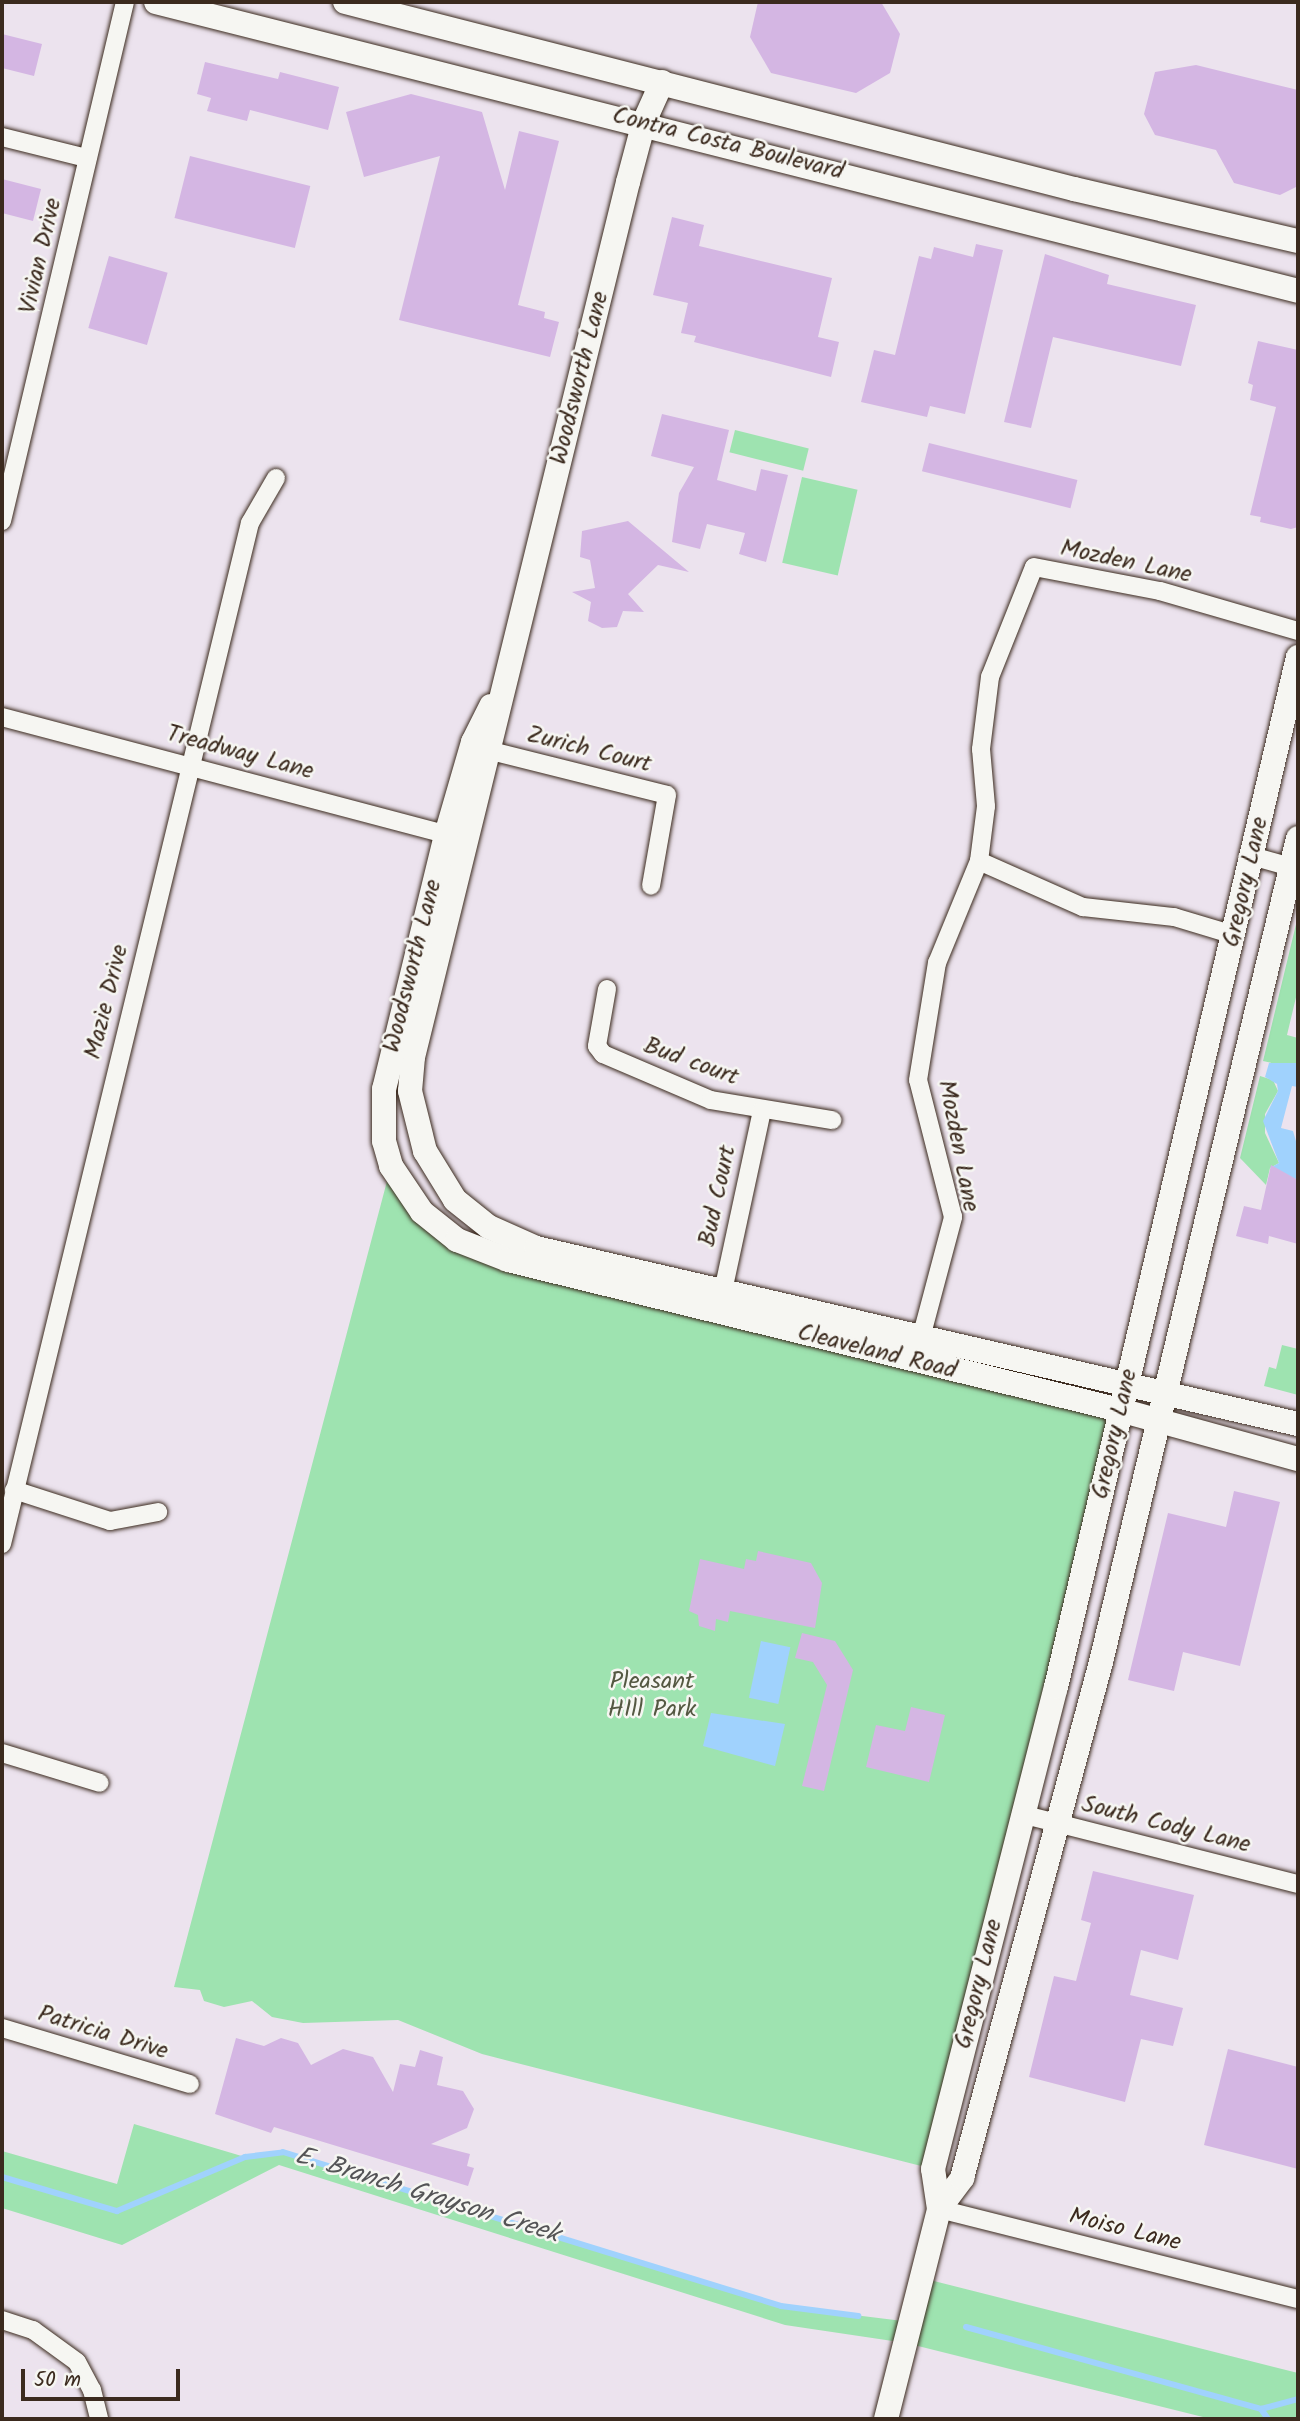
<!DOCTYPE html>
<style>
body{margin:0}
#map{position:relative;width:1300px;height:2421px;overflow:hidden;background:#ece3ee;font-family:Kalam,sans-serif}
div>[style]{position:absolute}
.green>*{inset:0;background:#9ee3b0;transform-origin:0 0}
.water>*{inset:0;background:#a0d2fd;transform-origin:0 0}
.stream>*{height:6px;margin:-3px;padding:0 3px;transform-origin:3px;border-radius:3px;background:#a0d2fd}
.building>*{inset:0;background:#d4b6e3;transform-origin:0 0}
.roads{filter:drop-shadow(0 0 2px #3b2a1e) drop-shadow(0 0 2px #3b2a1e)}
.street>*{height:18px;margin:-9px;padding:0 9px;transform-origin:9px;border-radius:9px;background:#f6f6f2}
.secondary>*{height:24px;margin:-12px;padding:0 12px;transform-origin:12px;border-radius:12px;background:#f6f6f2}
span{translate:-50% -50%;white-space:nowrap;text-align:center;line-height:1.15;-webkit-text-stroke:5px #f6f6f2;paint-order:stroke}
.street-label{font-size:24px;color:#3b2a1e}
.park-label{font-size:24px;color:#545842}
.water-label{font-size:26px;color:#545456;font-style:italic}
.frame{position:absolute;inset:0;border:4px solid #3b2a1e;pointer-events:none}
.scale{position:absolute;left:21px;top:2369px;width:159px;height:32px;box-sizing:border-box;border:4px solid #3b2a1e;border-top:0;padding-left:9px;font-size:21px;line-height:24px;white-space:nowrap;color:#3b2a1e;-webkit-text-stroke:5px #f6f6f2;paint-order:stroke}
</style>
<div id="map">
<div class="green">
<i style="left:735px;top:430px;width:76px;height:23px;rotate:14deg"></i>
<i style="left:802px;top:477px;width:57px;height:88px;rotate:13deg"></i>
<i style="clip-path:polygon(1298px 916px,1298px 989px,1287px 1035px,1298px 1038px,1298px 1063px,1280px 1065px,1263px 1061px)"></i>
<i style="clip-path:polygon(1260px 1076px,1273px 1080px,1278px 1091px,1265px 1114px,1265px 1133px,1279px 1163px,1270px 1168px,1266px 1185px,1240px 1158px)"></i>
<i style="clip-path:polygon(391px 1166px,457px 1240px,1120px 1410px,933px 2169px,482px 2054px,398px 2020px,303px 2023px,272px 2017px,252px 2001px,224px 2007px,204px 2001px,200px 1990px,174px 1987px)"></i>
<i style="clip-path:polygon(1282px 1345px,1298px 1349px,1298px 1395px,1264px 1386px,1269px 1367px,1276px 1369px)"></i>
<i style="clip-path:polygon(134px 2124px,245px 2157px,283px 2152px,781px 2306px,911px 2322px,922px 2278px,1298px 2373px,1298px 2419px,1211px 2419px,906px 2343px,785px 2325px,279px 2165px,122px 2245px,2px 2208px,2px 2151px,117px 2184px)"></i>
</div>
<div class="water">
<i style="clip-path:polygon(1269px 1063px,1298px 1063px,1298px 1087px,1292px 1086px,1281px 1128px,1293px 1131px,1298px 1148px,1298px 1180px,1270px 1168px,1279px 1163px,1263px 1121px,1278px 1091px,1277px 1084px,1265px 1077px)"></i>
<i style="left:761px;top:1641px;width:30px;height:58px;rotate:12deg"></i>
<i style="clip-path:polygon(711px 1713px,785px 1724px,775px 1766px,703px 1746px)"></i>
</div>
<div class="stream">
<i style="left:2px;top:2177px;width:120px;rotate:16.5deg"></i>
<i style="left:117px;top:2211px;width:139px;rotate:-22.9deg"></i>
<i style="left:245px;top:2157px;width:38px;rotate:-7deg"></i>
<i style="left:283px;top:2152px;width:521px;rotate:17.18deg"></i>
<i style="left:781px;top:2306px;width:78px;rotate:7.4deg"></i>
<i style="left:966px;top:2327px;width:306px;rotate:15.5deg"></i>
<i style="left:1261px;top:2409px;width:38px;rotate:-15deg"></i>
<i style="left:1261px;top:2409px;width:12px;rotate:55deg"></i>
</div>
<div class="building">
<i style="clip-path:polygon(758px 2px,881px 2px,900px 34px,890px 73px,856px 93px,771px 73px,750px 37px)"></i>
<i style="clip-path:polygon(2px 34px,42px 44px,34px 76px,2px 68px)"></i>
<i style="clip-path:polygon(205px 62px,278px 79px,280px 72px,339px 87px,328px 130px,250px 110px,247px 121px,207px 111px,211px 98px,197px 94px)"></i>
<i style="clip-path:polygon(1196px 65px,1298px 90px,1298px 186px,1280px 195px,1234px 183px,1216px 150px,1155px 135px,1144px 114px,1155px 72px)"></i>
<i style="clip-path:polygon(411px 94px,482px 112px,505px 190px,519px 131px,559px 141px,518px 305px,545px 312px,544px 318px,559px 322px,550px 357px,399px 320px,440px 156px,364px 177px,346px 112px)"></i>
<i style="left:190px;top:156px;width:124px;height:64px;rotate:14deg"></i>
<i style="clip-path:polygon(2px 179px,41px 189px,33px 221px,2px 213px)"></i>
<i style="clip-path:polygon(672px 217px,704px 225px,699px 246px,832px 278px,818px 337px,839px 342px,831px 377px,694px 342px,696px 336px,681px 333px,688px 303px,653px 295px)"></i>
<i style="clip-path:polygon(976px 244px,1003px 250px,965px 414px,930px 406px,927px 417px,861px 402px,874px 350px,895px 355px,919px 256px,931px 259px,934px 247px,973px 257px)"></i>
<i style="clip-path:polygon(1045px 254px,1109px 275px,1107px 284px,1196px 305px,1181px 366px,1053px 337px,1031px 428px,1004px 422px)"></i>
<i style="left:109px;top:256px;width:61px;height:75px;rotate:16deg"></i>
<i style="clip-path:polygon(1258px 341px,1298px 350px,1298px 527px,1291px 529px,1260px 522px,1261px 517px,1250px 515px,1276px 407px,1250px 400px,1253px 385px,1248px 383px)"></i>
<i style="clip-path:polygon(662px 414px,729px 430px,717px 480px,756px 491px,761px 469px,788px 475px,766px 562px,739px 554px,745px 533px,707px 524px,700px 549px,672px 542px,679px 493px,694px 467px,651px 456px)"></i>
<i style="left:929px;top:443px;width:153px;height:29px;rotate:14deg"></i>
<i style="clip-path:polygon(628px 521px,689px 572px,658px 565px,628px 594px,644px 612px,623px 611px,617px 627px,602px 628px,588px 621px,591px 602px,572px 592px,595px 588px,590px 560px,580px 557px,582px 531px)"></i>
<i style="clip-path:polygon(1271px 1165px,1298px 1180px,1298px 1244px,1269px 1236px,1268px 1244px,1236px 1236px,1244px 1206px,1261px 1210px)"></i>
<i style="clip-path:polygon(1234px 1491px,1280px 1502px,1240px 1666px,1183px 1652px,1174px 1691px,1128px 1680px,1168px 1513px,1226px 1527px)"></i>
<i style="clip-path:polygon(758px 1551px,811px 1563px,822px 1583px,815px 1628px,730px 1611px,728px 1622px,716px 1619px,715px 1631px,699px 1626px,698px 1615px,689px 1611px,700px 1559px,744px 1569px,746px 1559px,756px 1561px)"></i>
<i style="clip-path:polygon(802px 1633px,835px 1641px,853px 1670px,824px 1791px,802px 1786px,827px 1685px,813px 1662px,795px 1658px)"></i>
<i style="clip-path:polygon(911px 1707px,945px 1715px,929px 1782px,866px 1767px,876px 1725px,905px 1731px)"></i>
<i style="clip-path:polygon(1093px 1871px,1194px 1895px,1178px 1960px,1141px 1950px,1130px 1995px,1183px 2008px,1173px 2046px,1141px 2039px,1125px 2102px,1029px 2077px,1054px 1976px,1076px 1981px,1091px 1923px,1081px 1920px)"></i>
<i style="clip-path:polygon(236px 2038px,264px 2046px,281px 2038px,298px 2043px,311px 2065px,343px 2049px,373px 2057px,393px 2092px,400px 2064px,415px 2067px,420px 2050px,443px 2057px,437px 2085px,463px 2091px,474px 2109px,467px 2128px,431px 2144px,470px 2154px,467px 2166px,474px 2168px,468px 2186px,274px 2127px,271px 2133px,215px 2114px)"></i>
<i style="clip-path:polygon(1228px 2049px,1298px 2067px,1298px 2169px,1204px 2145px)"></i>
</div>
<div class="roads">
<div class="street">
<i style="left:2px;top:137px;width:88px;rotate:13.9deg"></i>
<i style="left:2px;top:521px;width:533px;rotate:-76.67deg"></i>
<i style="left:2px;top:717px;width:469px;rotate:14.8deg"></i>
<i style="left:491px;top:751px;width:181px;rotate:14deg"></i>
<i style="left:667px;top:795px;width:92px;rotate:100deg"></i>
<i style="left:1252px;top:856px;width:48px;rotate:15.8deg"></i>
<i style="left:979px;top:861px;width:114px;rotate:23.9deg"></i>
<i style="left:1083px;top:907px;width:92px;rotate:6.3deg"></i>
<i style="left:1174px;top:917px;width:63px;rotate:16.7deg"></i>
<i style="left:607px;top:989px;width:58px;rotate:100deg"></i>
<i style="left:597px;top:1046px;width:10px;rotate:53deg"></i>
<i style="left:603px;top:1054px;width:117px;rotate:23.1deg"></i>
<i style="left:711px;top:1100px;width:123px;rotate:9.4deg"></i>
<i style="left:723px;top:1291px;width:185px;rotate:-77.8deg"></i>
<i style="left:918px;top:1349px;width:137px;rotate:-75.1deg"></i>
<i style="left:953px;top:1217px;width:141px;rotate:-104.3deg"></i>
<i style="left:918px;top:1080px;width:119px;rotate:-80.8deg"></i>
<i style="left:937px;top:963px;width:110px;rotate:-67.6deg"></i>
<i style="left:979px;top:861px;width:55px;rotate:-82.7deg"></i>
<i style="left:986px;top:806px;width:57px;rotate:-95deg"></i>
<i style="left:981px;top:749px;width:73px;rotate:-82.9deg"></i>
<i style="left:990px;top:677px;width:118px;rotate:-68.2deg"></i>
<i style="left:1034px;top:567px;width:128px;rotate:10.8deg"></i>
<i style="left:1160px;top:591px;width:144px;rotate:16.2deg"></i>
<i style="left:14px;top:1490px;width:101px;rotate:17.9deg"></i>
<i style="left:110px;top:1521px;width:49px;rotate:-10.6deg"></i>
<i style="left:2px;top:1544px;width:1051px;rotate:-76.35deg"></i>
<i style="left:250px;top:523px;width:52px;rotate:-60deg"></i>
<i style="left:2px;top:1753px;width:102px;rotate:17deg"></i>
<i style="left:1021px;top:1814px;width:286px;rotate:14.2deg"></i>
<i style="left:2px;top:2028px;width:196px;rotate:16.6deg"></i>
<i style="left:939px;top:2209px;width:370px;rotate:14.1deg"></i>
<i style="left:2px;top:2320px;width:33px;rotate:18deg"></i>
<i style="left:33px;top:2330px;width:54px;rotate:36deg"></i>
<i style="left:77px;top:2362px;width:32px;rotate:62deg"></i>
<i style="left:92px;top:2390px;width:30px;rotate:76deg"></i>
</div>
<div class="secondary">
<i style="left:156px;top:2px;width:1178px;rotate:14.2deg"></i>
<i style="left:345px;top:2px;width:753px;rotate:14.39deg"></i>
<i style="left:1074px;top:189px;width:230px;rotate:13.1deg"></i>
<i style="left:662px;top:82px;width:44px;rotate:114.2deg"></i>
<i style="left:644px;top:122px;width:62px;rotate:104.9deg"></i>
<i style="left:628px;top:182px;width:901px;rotate:103.8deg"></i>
<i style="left:413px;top:1057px;width:34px;rotate:95deg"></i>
<i style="left:410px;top:1091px;width:62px;rotate:76deg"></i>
<i style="left:425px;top:1151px;width:57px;rotate:58.5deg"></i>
<i style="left:455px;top:1200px;width:43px;rotate:38.5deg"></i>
<i style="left:489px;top:1227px;width:51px;rotate:24.1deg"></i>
<i style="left:536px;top:1248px;width:782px;rotate:13.01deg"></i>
<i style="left:491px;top:706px;width:40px;rotate:116.6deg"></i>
<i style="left:473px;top:742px;width:97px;rotate:106.2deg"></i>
<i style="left:446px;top:835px;width:261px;rotate:103.7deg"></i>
<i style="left:384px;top:1089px;width:52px;rotate:90deg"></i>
<i style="left:384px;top:1141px;width:26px;rotate:74deg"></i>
<i style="left:391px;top:1166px;width:55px;rotate:56deg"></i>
<i style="left:422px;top:1212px;width:45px;rotate:38.7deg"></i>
<i style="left:457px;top:1240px;width:55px;rotate:21.4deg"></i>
<i style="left:508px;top:1260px;width:630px;rotate:13.77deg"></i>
<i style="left:1120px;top:1410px;width:185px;rotate:15.4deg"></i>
<i style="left:939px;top:2209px;width:40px;rotate:-98.5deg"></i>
<i style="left:933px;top:2169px;width:497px;rotate:-75.7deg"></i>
<i style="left:1056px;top:1687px;width:1058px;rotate:-76.78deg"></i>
<i style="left:886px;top:2419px;width:217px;rotate:-75.8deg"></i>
<i style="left:939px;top:2209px;width:39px;rotate:-53deg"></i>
<i style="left:962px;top:2178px;width:534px;rotate:-74.92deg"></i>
<i style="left:1101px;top:1662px;width:847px;rotate:-76.55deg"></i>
</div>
</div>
<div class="street-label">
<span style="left:728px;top:144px;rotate:14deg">Contra Costa Boulevard</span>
<span style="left:41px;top:256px;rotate:-77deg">Vivian Drive</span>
<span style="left:580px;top:378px;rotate:-76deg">Woodsworth Lane</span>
<span style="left:1126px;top:562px;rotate:12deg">Mozden Lane</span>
<span style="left:589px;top:750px;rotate:14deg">Zurich Court</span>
<span style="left:240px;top:753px;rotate:15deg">Treadway Lane</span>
<span style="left:1246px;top:882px;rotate:-77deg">Gregory Lane</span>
<span style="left:413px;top:966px;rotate:-76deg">Woodsworth Lane</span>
<span style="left:107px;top:1002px;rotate:-76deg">Mazie Drive</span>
<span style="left:691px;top:1062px;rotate:20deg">Bud court</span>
<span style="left:958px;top:1146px;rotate:79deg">Mozden Lane</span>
<span style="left:718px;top:1196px;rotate:-78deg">Bud Court</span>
<span style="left:877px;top:1352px;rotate:14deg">Cleaveland Road</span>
<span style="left:1115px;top:1434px;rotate:-77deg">Gregory Lane</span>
<span style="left:1166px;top:1825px;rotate:14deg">South Cody Lane</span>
<span style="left:979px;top:1984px;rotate:-76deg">Gregory Lane</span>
<span style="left:103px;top:2033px;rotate:17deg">Patricia Drive</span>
<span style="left:1125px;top:2230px;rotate:14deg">Moiso Lane</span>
</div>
<div class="park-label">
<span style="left:652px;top:1696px">Pleasant<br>HIll Park</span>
</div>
<div class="water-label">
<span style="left:427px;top:2196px;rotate:17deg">E. Branch Grayson Creek</span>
</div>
<div class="frame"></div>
<div class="scale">50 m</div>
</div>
